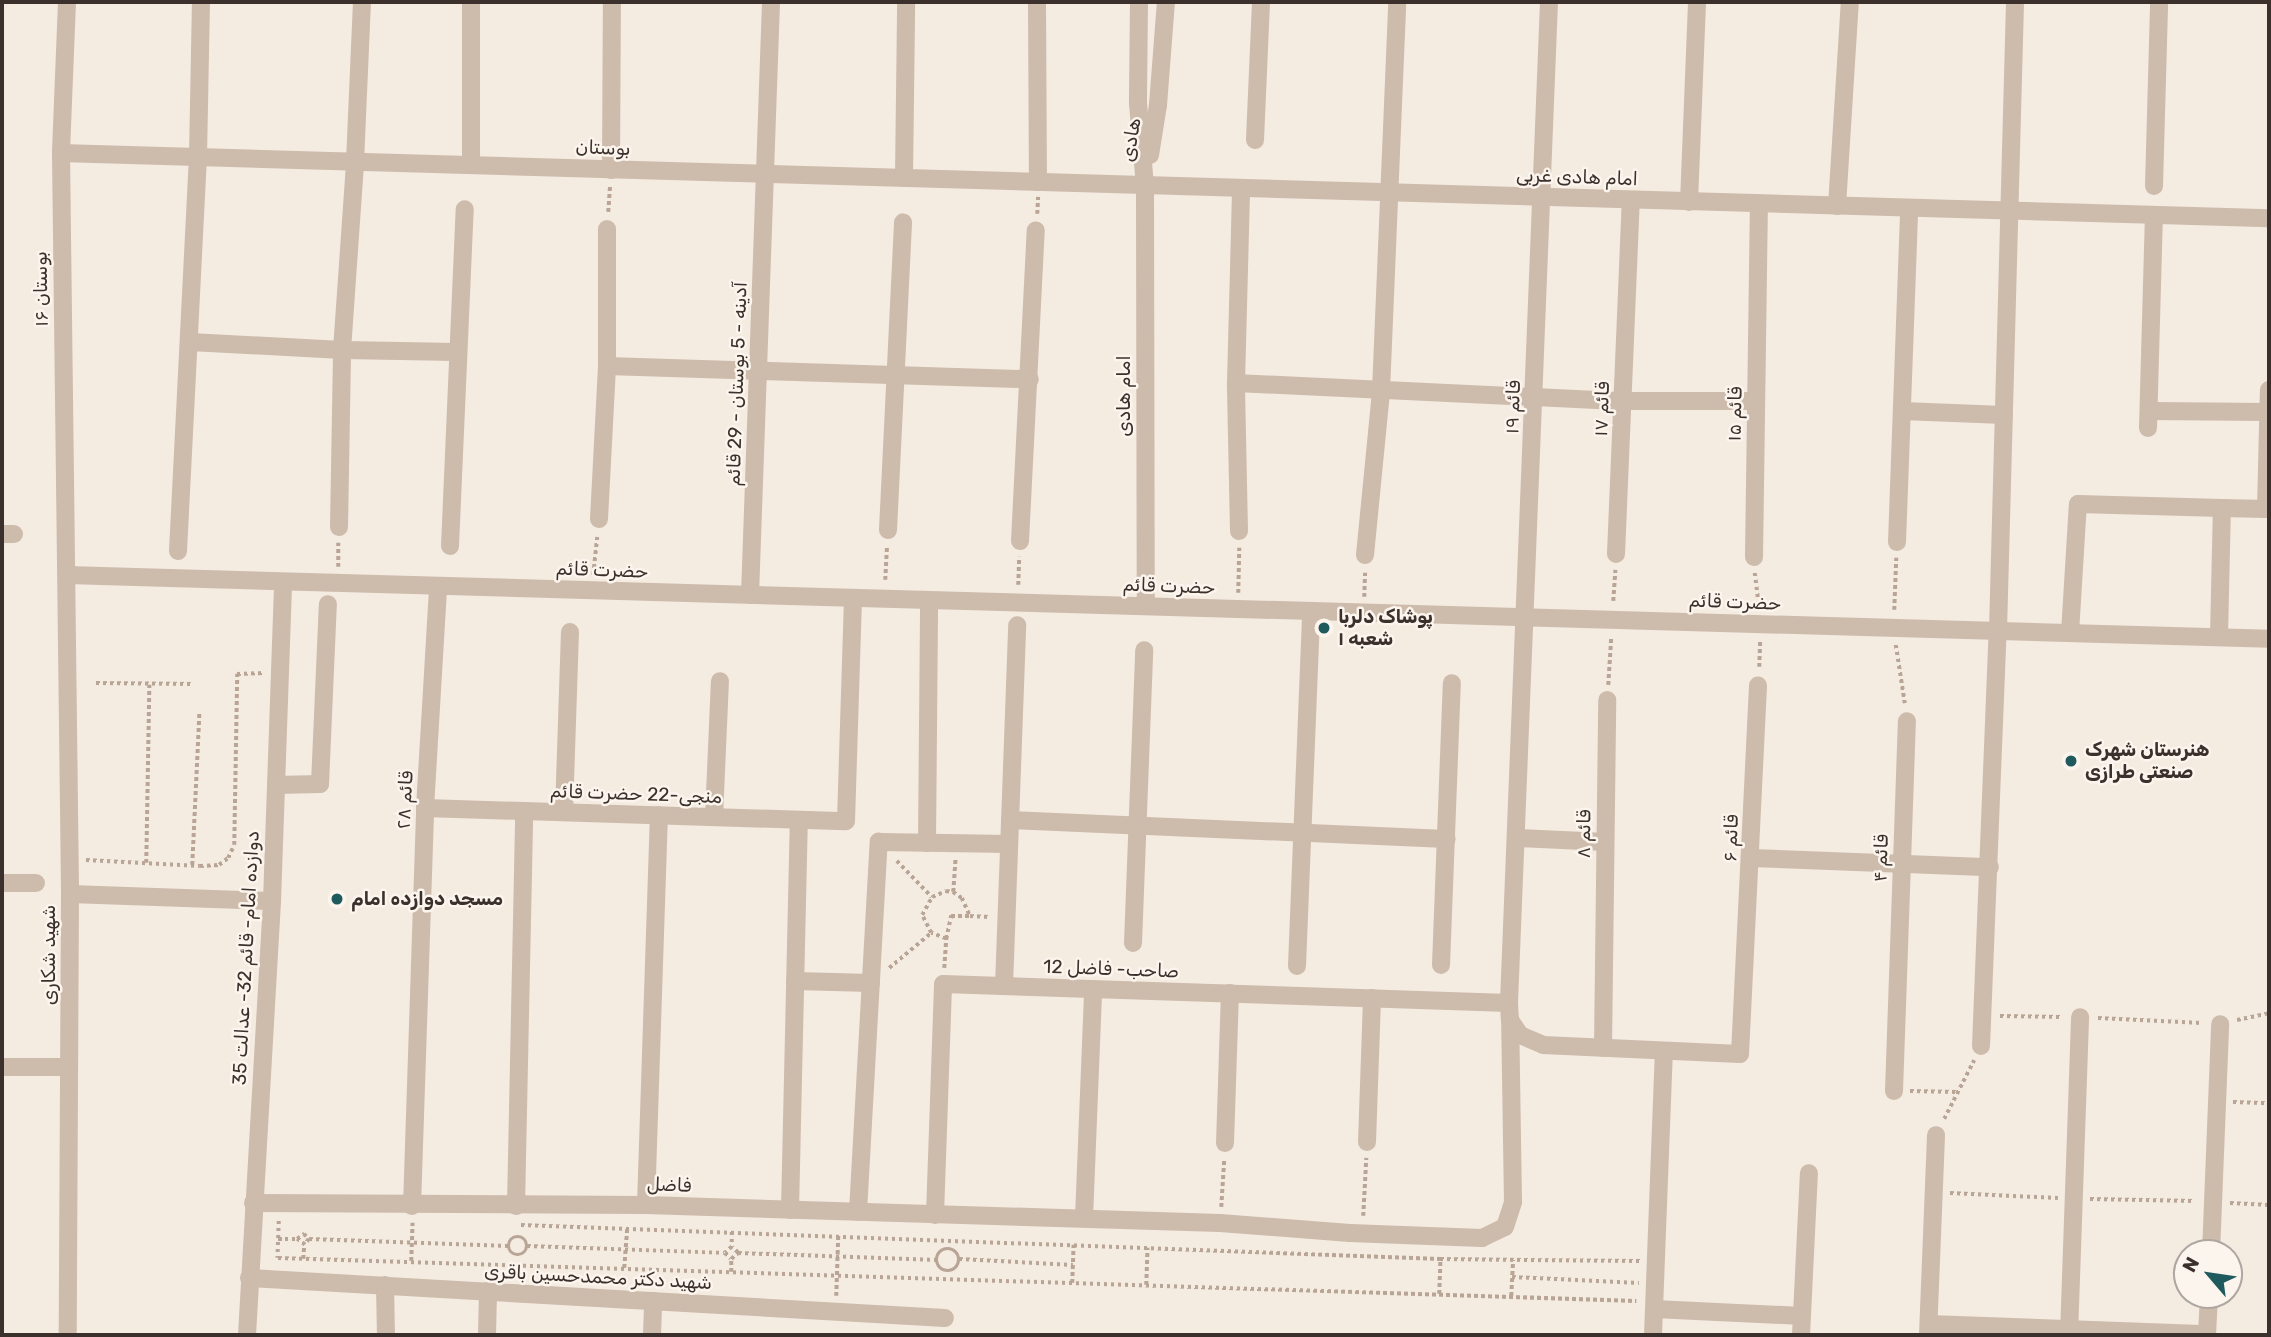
<!DOCTYPE html>
<meta charset="utf-8">
<style>
body{margin:0}
#map{position:relative;width:2271px;height:1337px;overflow:hidden;background:#f4ebe1;font-family:Rubik,Cairo,sans-serif}
div>[style]{position:absolute}
.path>*{height:3.5px;margin-top:-1.75px;transform-origin:0;background:repeating-linear-gradient(90deg,#b9a596 0 3.5px,transparent 0 7px)}
.path>.ring{margin:-1.75px;padding:0;box-sizing:content-box;background:none;border:3.5px solid #b9a596;border-radius:50%}
.minor>*{height:18px;margin:-9px;padding:0 9px;transform-origin:9px;border-radius:9px;background:#cdbbac}
.dots>*{width:19px;height:19px;translate:-50% -50%;box-sizing:border-box;border:4px solid #fbf5ee;border-radius:50%}
span{translate:-50% -50%;white-space:nowrap;text-align:center;line-height:1.15;-webkit-text-stroke:5px #fbf5ee;paint-order:stroke}
.street-label{font-size:19px;color:#3b302b}
.poi-label{font-size:19px;color:#3b302b;font-weight:700}
.left{translate:0 -50%;text-align:left}
.frame{position:absolute;inset:0;border:4px solid #3b302b;pointer-events:none}
.north{position:absolute;left:2173px;top:1239px;width:70px;height:70px;box-sizing:border-box;background:#fbf5ee;border:2px solid #aea6a0;border-radius:50%;rotate:299deg;font-size:19px;font-weight:700;line-height:28px;text-align:center;color:#3b302b}
.north::after{content:'';display:block;margin:auto;width:24px;height:32px;background:#1f5a5e;clip-path:polygon(50% 0,100% 100%,50% 72%,0 100%)}
</style>
<div id="map">
<div class="path">
<i style="left:608px;top:212px;width:27px;rotate:-86deg"></i>
<i style="left:1037px;top:214px;width:17px;rotate:-87deg"></i>
<i style="left:338px;top:567px;width:24px;rotate:-90deg"></i>
<i style="left:1755px;top:573px;width:35px;rotate:83deg"></i>
<i style="left:593px;top:575px;width:38px;rotate:-84deg"></i>
<i style="left:885px;top:580px;width:34px;rotate:-87deg"></i>
<i style="left:1018px;top:585px;width:28px;rotate:-88deg"></i>
<i style="left:1238px;top:593px;width:45px;rotate:-88.7deg"></i>
<i style="left:1364px;top:597px;width:24px;rotate:-88deg"></i>
<i style="left:1613px;top:601px;width:31px;rotate:-86deg"></i>
<i style="left:1894px;top:610px;width:52px;rotate:-87.8deg"></i>
<i style="left:1896px;top:645px;width:59px;rotate:81.2deg"></i>
<i style="left:1759px;top:667px;width:27px;rotate:-88deg"></i>
<i style="left:96px;top:683px;width:97px;rotate:0.6deg"></i>
<i style="left:1608px;top:685px;width:48px;rotate:-86.4deg"></i>
<i style="left:86px;top:860px;width:114px;rotate:3deg"></i>
<i style="left:200px;top:866px;width:19px;rotate:-3deg"></i>
<i style="left:219px;top:865px;width:11px;rotate:-38deg"></i>
<i style="left:228px;top:858px;width:14px;rotate:-65deg"></i>
<i style="left:234px;top:845px;width:171px;rotate:-89deg"></i>
<i style="left:237px;top:674px;width:26px;rotate:-2deg"></i>
<i style="left:897px;top:861px;width:50px;rotate:45.8deg"></i>
<i style="left:146px;top:863px;width:178px;rotate:-89deg"></i>
<i style="left:192px;top:865px;width:151px;rotate:-87.3deg"></i>
<i style="left:953px;top:892px;width:32px;rotate:-86deg"></i>
<i style="left:946px;top:939px;width:24px;rotate:-78deg"></i>
<i style="left:951px;top:916px;width:19px"></i>
<i style="left:889px;top:968px;width:55px;rotate:-39.8deg"></i>
<i style="left:944px;top:968px;width:29px;rotate:-86deg"></i>
<i style="left:946px;top:939px;width:16px;rotate:-158deg"></i>
<i style="left:931px;top:933px;width:20px;rotate:-117deg"></i>
<i style="left:922px;top:915px;width:21px;rotate:-61deg"></i>
<i style="left:932px;top:897px;width:15px;rotate:-23deg"></i>
<i style="left:946px;top:891px;width:7px;rotate:8deg"></i>
<i style="left:953px;top:892px;width:11px;rotate:34deg"></i>
<i style="left:962px;top:898px;width:20px;rotate:66deg"></i>
<i style="left:970px;top:916px;width:19px;rotate:3deg"></i>
<i style="left:2000px;top:1016px;width:62px;rotate:0.9deg"></i>
<i style="left:2098px;top:1018px;width:104px;rotate:2.8deg"></i>
<i style="left:2237px;top:1020px;width:33px;rotate:-12deg"></i>
<i style="left:1910px;top:1091px;width:48px;rotate:1.2deg"></i>
<i style="left:2233px;top:1102px;width:36px;rotate:2deg"></i>
<i style="left:1944px;top:1119px;width:66px;rotate:-63deg"></i>
<i style="left:1950px;top:1193px;width:108px;rotate:2.7deg"></i>
<i style="left:2090px;top:1199px;width:105px;rotate:1.1deg"></i>
<i style="left:2230px;top:1203px;width:39px;rotate:3deg"></i>
<i style="left:1221px;top:1207px;width:48px;rotate:-86.4deg"></i>
<i style="left:1363px;top:1216px;width:58px;rotate:-87deg"></i>
<i style="left:279px;top:1221px;width:37px;rotate:92deg"></i>
<i style="left:278px;top:1258px;width:1359px;rotate:1.81deg"></i>
<i style="left:521px;top:1225px;width:920px;rotate:2.12deg"></i>
<i style="left:1440px;top:1259px;width:200px;rotate:0.6deg"></i>
<i style="left:732px;top:1232px;width:15px;rotate:90deg"></i>
<i class="ring" style="left:509px;top:1237px;width:14.5px;height:14.5px"></i>
<i style="left:278px;top:1239px;width:19px"></i>
<i style="left:309px;top:1239px;width:7px;rotate:124deg"></i>
<i style="left:305px;top:1245px;width:10px;rotate:-143deg"></i>
<i style="left:297px;top:1239px;width:9px;rotate:-36deg"></i>
<i style="left:304px;top:1234px;width:7px;rotate:45deg"></i>
<i style="left:309px;top:1239px;width:200px;rotate:2deg"></i>
<i style="left:527px;top:1246px;width:197px;rotate:2deg"></i>
<i class="ring" style="left:937px;top:1249px;width:18.5px;height:18.5px"></i>
<i style="left:738px;top:1253px;width:8px;rotate:-135deg"></i>
<i style="left:732px;top:1247px;width:9px;rotate:139deg"></i>
<i style="left:725px;top:1253px;width:8px;rotate:45deg"></i>
<i style="left:731px;top:1259px;width:9px;rotate:-41deg"></i>
<i style="left:738px;top:1253px;width:199px;rotate:2deg"></i>
<i style="left:303px;top:1259px;width:14px;rotate:-86deg"></i>
<i style="left:959px;top:1259px;width:114px;rotate:3deg"></i>
<i style="left:411px;top:1261px;width:38px;rotate:-88deg"></i>
<i style="left:624px;top:1268px;width:40px;rotate:-85.7deg"></i>
<i style="left:731px;top:1272px;width:13px;rotate:-90deg"></i>
<i style="left:1512px;top:1277px;width:127px;rotate:2.7deg"></i>
<i style="left:1072px;top:1283px;width:38px;rotate:-88deg"></i>
<i style="left:1146px;top:1285px;width:37px;rotate:-88deg"></i>
<i style="left:1439px;top:1294px;width:35px;rotate:-88deg"></i>
<i style="left:836px;top:1296px;width:61px;rotate:-88.1deg"></i>
<i style="left:1511px;top:1296px;width:36px;rotate:-87deg"></i>
</div>
<div class="minor">
<i style="left:67px;top:2px;width:151px;rotate:92.3deg"></i>
<i style="left:61px;top:153px;width:741px;rotate:89.3deg"></i>
<i style="left:70px;top:894px;width:441px;rotate:90.3deg"></i>
<i style="left:1037px;top:2px;width:180px;rotate:89.7deg"></i>
<i style="left:1139px;top:2px;width:101px;rotate:90.6deg"></i>
<i style="left:1138px;top:103px;width:83px;rotate:85.2deg"></i>
<i style="left:1145px;top:186px;width:420px;rotate:89.9deg"></i>
<i style="left:1549px;top:2px;width:1002px;rotate:92.29deg"></i>
<i style="left:1509px;top:1003px;width:17px;rotate:87deg"></i>
<i style="left:1510px;top:1020px;width:18px;rotate:56deg"></i>
<i style="left:1520px;top:1035px;width:25px;rotate:23deg"></i>
<i style="left:1543px;top:1045px;width:197px;rotate:2.6deg"></i>
<i style="left:1740px;top:1054px;width:369px;rotate:-87.2deg"></i>
<i style="left:1255px;top:140px;width:138px;rotate:-87.5deg"></i>
<i style="left:61px;top:153px;width:2209px;rotate:1.69deg"></i>
<i style="left:1150px;top:155px;width:51px;rotate:-80.9deg"></i>
<i style="left:1158px;top:105px;width:103px;rotate:-85.6deg"></i>
<i style="left:471px;top:165px;width:163px;rotate:-90deg"></i>
<i style="left:611px;top:170px;width:168px;rotate:-89.7deg"></i>
<i style="left:904px;top:178px;width:176px;rotate:-89.3deg"></i>
<i style="left:2154px;top:186px;width:184px;rotate:-88.4deg"></i>
<i style="left:1689px;top:202px;width:200px;rotate:-87.7deg"></i>
<i style="left:1837px;top:206px;width:204px;rotate:-86.4deg"></i>
<i style="left:190px;top:342px;width:152px;rotate:3deg"></i>
<i style="left:342px;top:350px;width:115px;rotate:1deg"></i>
<i style="left:607px;top:366px;width:423px;rotate:1.8deg"></i>
<i style="left:1236px;top:383px;width:387px;rotate:2.7deg"></i>
<i style="left:1623px;top:401px;width:133px"></i>
<i style="left:1902px;top:411px;width:102px;rotate:2.2deg"></i>
<i style="left:2149px;top:411px;width:119px;rotate:0.5deg"></i>
<i style="left:2148px;top:428px;width:213px;rotate:-88.4deg"></i>
<i style="left:599px;top:519px;width:153px;rotate:-87deg"></i>
<i style="left:607px;top:366px;width:137px;rotate:-90deg"></i>
<i style="left:339px;top:527px;width:177px;rotate:-89deg"></i>
<i style="left:342px;top:350px;width:188px;rotate:-86deg"></i>
<i style="left:355px;top:162px;width:160px;rotate:-87.5deg"></i>
<i style="left:888px;top:530px;width:308px;rotate:-87.2deg"></i>
<i style="left:1239px;top:531px;width:148px;rotate:-91.2deg"></i>
<i style="left:1236px;top:383px;width:194px;rotate:-88.5deg"></i>
<i style="left:2px;top:534px;width:12px"></i>
<i style="left:1020px;top:541px;width:311px;rotate:-87.1deg"></i>
<i style="left:1897px;top:542px;width:334px;rotate:-87.9deg"></i>
<i style="left:450px;top:546px;width:337px;rotate:-87.5deg"></i>
<i style="left:178px;top:551px;width:395px;rotate:-87.1deg"></i>
<i style="left:198px;top:157px;width:155px;rotate:-88.9deg"></i>
<i style="left:1616px;top:554px;width:354px;rotate:-87.6deg"></i>
<i style="left:1365px;top:555px;width:165px;rotate:-84.4deg"></i>
<i style="left:1381px;top:391px;width:389px;rotate:-87.6deg"></i>
<i style="left:1754px;top:557px;width:353px;rotate:-89.2deg"></i>
<i style="left:67px;top:575px;width:2203px;rotate:1.66deg"></i>
<i style="left:750px;top:595px;width:593px;rotate:-87.97deg"></i>
<i style="left:2070px;top:633px;width:129px;rotate:-86.5deg"></i>
<i style="left:2078px;top:504px;width:144px;rotate:1.6deg"></i>
<i style="left:2219px;top:637px;width:129px;rotate:-88.7deg"></i>
<i style="left:2222px;top:508px;width:44px;rotate:1.3deg"></i>
<i style="left:2266px;top:509px;width:119px;rotate:-88.6deg"></i>
<i style="left:276px;top:785px;width:44px;rotate:-1.3deg"></i>
<i style="left:320px;top:784px;width:180px;rotate:-87.5deg"></i>
<i style="left:425px;top:808px;width:421px;rotate:1.8deg"></i>
<i style="left:846px;top:821px;width:223px;rotate:-88.2deg"></i>
<i style="left:564px;top:812px;width:180px;rotate:-88.1deg"></i>
<i style="left:714px;top:817px;width:136px;rotate:-87.5deg"></i>
<i style="left:1010px;top:820px;width:437px;rotate:2.5deg"></i>
<i style="left:1517px;top:838px;width:88px;rotate:2.6deg"></i>
<i style="left:927px;top:843px;width:243px;rotate:-89.5deg"></i>
<i style="left:1751px;top:858px;width:239px;rotate:2.2deg"></i>
<i style="left:2px;top:883px;width:34px"></i>
<i style="left:70px;top:894px;width:202px;rotate:2deg"></i>
<i style="left:1133px;top:943px;width:293px;rotate:-87.8deg"></i>
<i style="left:1441px;top:965px;width:282px;rotate:-87.8deg"></i>
<i style="left:1297px;top:966px;width:355px;rotate:-87.7deg"></i>
<i style="left:795px;top:981px;width:76px;rotate:1.5deg"></i>
<i style="left:1004px;top:986px;width:361px;rotate:-87.9deg"></i>
<i style="left:1981px;top:1046px;width:415px;rotate:-87.7deg"></i>
<i style="left:1998px;top:631px;width:629px;rotate:-88.45deg"></i>
<i style="left:1603px;top:1048px;width:348px;rotate:-89.3deg"></i>
<i style="left:2px;top:1067px;width:67px"></i>
<i style="left:1894px;top:1091px;width:370px;rotate:-88deg"></i>
<i style="left:1367px;top:1142px;width:144px;rotate:-88deg"></i>
<i style="left:1225px;top:1143px;width:150px;rotate:-88.1deg"></i>
<i style="left:253px;top:1203px;width:393px;rotate:0.3deg"></i>
<i style="left:646px;top:1205px;width:574px;rotate:1.8deg"></i>
<i style="left:1220px;top:1223px;width:130px;rotate:4.4deg"></i>
<i style="left:1350px;top:1233px;width:132px;rotate:2.2deg"></i>
<i style="left:1482px;top:1238px;width:25px;rotate:-26deg"></i>
<i style="left:1505px;top:1227px;width:26px;rotate:-72deg"></i>
<i style="left:1513px;top:1202px;width:182px;rotate:-90.9deg"></i>
<i style="left:646px;top:1205px;width:390px;rotate:-88.1deg"></i>
<i style="left:412px;top:1206px;width:398px;rotate:-88.1deg"></i>
<i style="left:425px;top:808px;width:222px;rotate:-86.6deg"></i>
<i style="left:516px;top:1206px;width:395px;rotate:-88.8deg"></i>
<i style="left:790px;top:1210px;width:390px;rotate:-88.7deg"></i>
<i style="left:858px;top:1212px;width:371px;rotate:-86.8deg"></i>
<i style="left:879px;top:842px;width:130px;rotate:0.9deg"></i>
<i style="left:935px;top:1215px;width:231px;rotate:-88deg"></i>
<i style="left:943px;top:984px;width:566px;rotate:1.92deg"></i>
<i style="left:1084px;top:1218px;width:229px;rotate:-87.7deg"></i>
<i style="left:2211px;top:1253px;width:229px;rotate:-87.7deg"></i>
<i style="left:249px;top:1278px;width:697px;rotate:3.29deg"></i>
<i style="left:385px;top:1285px;width:50px;rotate:88.9deg"></i>
<i style="left:1654px;top:1309px;width:148px;rotate:2.7deg"></i>
<i style="left:1929px;top:1324px;width:278px;rotate:2.1deg"></i>
<i style="left:247px;top:1335px;width:435px;rotate:-86.7deg"></i>
<i style="left:272px;top:901px;width:319px;rotate:-88deg"></i>
<i style="left:487px;top:1335px;width:44px;rotate:-88.7deg"></i>
<i style="left:652px;top:1335px;width:34px;rotate:-88deg"></i>
<i style="left:1653px;top:1335px;width:283px;rotate:-87.8deg"></i>
<i style="left:1801px;top:1335px;width:162px;rotate:-87.2deg"></i>
<i style="left:1928px;top:1335px;width:200px;rotate:-87.7deg"></i>
<i style="left:2069px;top:1335px;width:318px;rotate:-88deg"></i>
<i style="left:2207px;top:1335px;width:40px;rotate:-87.1deg"></i>
</div>
<div class="dots">
<i style="left:1324px;top:628px;background:#1f5a5e"></i>
<i style="left:2071px;top:761px;background:#1f5a5e"></i>
<i style="left:337px;top:899px;background:#1f5a5e"></i>
</div>
<div class="street-label">
<span style="left:1131px;top:140px;rotate:-81deg">هادی</span>
<span style="left:603px;top:148px;rotate:2deg">بوستان</span>
<span style="left:1577px;top:177px;rotate:2deg">امام هادی غربی</span>
<span style="left:41px;top:289px;rotate:-91deg">بوستان ۱۶</span>
<span style="left:737px;top:384px;rotate:-88deg">آدینه - 5 بوستان - 29 قائم</span>
<span style="left:1124px;top:396px;rotate:-90deg">امام هادی</span>
<span style="left:1513px;top:407px;rotate:-88deg">قائم ۱۹</span>
<span style="left:1602px;top:409px;rotate:-88deg">قائم ۱۷</span>
<span style="left:1735px;top:414px;rotate:-89deg">قائم ۱۵</span>
<span style="left:602px;top:570px;rotate:2deg">حضرت قائم</span>
<span style="left:1169px;top:586px;rotate:2deg">حضرت قائم</span>
<span style="left:1735px;top:602px;rotate:2deg">حضرت قائم</span>
<span style="left:636px;top:794px;rotate:2deg">منجی-22 حضرت قائم</span>
<span style="left:405px;top:800px;rotate:-87deg">قائم ۲۸</span>
<span style="left:1584px;top:834px;rotate:-89deg">قائم ۸</span>
<span style="left:1731px;top:838px;rotate:-88deg">قائم ۶</span>
<span style="left:1881px;top:858px;rotate:-88deg">قائم ۴</span>
<span style="left:49px;top:955px;rotate:-90deg">شهید شکاری</span>
<span style="left:246px;top:958px;rotate:-87deg">دوازده امام- قائم 32- عدالت 35</span>
<span style="left:1111px;top:969px;rotate:2deg">صاحب- فاضل 12</span>
<span style="left:669px;top:1185px;rotate:2deg">فاضل</span>
<span style="left:598px;top:1277px;rotate:3deg">شهید دکتر محمدحسین باقری</span>
</div>
<div class="poi-label">
<span class="left" style="left:1338px;top:628px">پوشاک دلربا<br>شعبه ۱</span>
<span class="left" style="left:2085px;top:761px">هنرستان شهرک<br>صنعتی طرازی</span>
<span class="left" style="left:351px;top:899px">مسجد دوازده امام</span>
</div>
<div class="frame"></div>
<div class="north">N</div>
</div>
